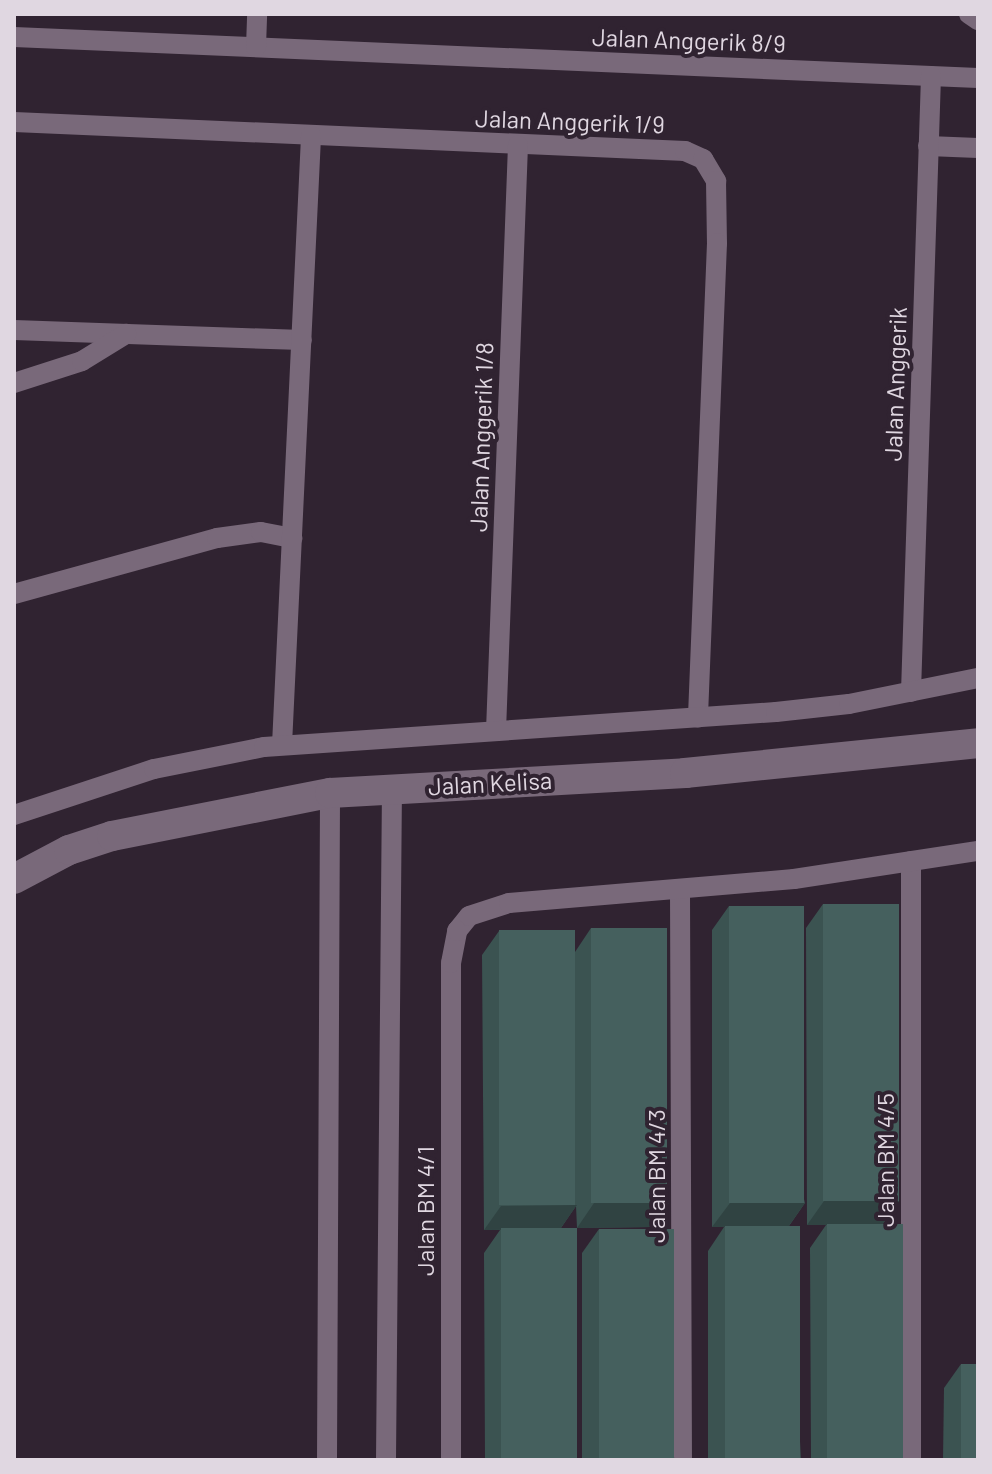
<!DOCTYPE html>
<style>
body{margin:0}
#map{position:relative;width:992px;height:1474px;overflow:hidden;background:#302331;font-family:Barlow,sans-serif}
div>[style]{position:absolute}
.minor>*{height:20px;margin:-10px;padding:0 10px;transform-origin:10px;border-radius:10px;background:#79697a}
.secondary>*{height:30px;margin:-15px;padding:0 15px;transform-origin:15px;border-radius:15px;background:#79697a}
.wall>*{inset:0;background:#3b5351}
.shaded-wall>*{inset:0;background:#304342}
.building>*{inset:0;background:#45605e;transform-origin:0 0}
span{translate:-50% -50%;white-space:nowrap;text-align:center;line-height:1.15;-webkit-text-stroke:8px #302331;paint-order:stroke}
.street-label{font-size:24px;color:#e0d7e1}
.frame{position:absolute;inset:0;border:16px solid #e0d7e1;pointer-events:none}
</style>
<div id="map">
<div class="minor">
<i style="left:969px;top:14px;width:11px;rotate:34deg"></i>
<i style="left:14px;top:37px;width:965px;rotate:2.44deg"></i>
<i style="left:256px;top:47px;width:33px;rotate:-88deg"></i>
<i style="left:14px;top:122px;width:672px;rotate:2.47deg"></i>
<i style="left:685px;top:151px;width:20px;rotate:24deg"></i>
<i style="left:703px;top:159px;width:26px;rotate:59deg"></i>
<i style="left:716px;top:181px;width:62px;rotate:89.1deg"></i>
<i style="left:717px;top:243px;width:475px;rotate:92.3deg"></i>
<i style="left:928px;top:146px;width:50px;rotate:2.3deg"></i>
<i style="left:14px;top:330px;width:288px;rotate:2deg"></i>
<i style="left:14px;top:383px;width:71px;rotate:-17.9deg"></i>
<i style="left:82px;top:361px;width:52px;rotate:-31.5deg"></i>
<i style="left:14px;top:594px;width:211px;rotate:-15.4deg"></i>
<i style="left:217px;top:538px;width:44px;rotate:-7.8deg"></i>
<i style="left:261px;top:532px;width:32px;rotate:11deg"></i>
<i style="left:911px;top:692px;width:616px;rotate:-88.14deg"></i>
<i style="left:496px;top:731px;width:586px;rotate:-87.85deg"></i>
<i style="left:282px;top:745px;width:610px;rotate:-87.27deg"></i>
<i style="left:14px;top:815px;width:147px;rotate:-18.2deg"></i>
<i style="left:154px;top:769px;width:112px;rotate:-11.3deg"></i>
<i style="left:264px;top:747px;width:513px;rotate:-3.91deg"></i>
<i style="left:776px;top:712px;width:73px;rotate:-6.3deg"></i>
<i style="left:849px;top:704px;width:132px;rotate:-11.4deg"></i>
<i style="left:911px;top:861px;width:599px;rotate:90deg"></i>
<i style="left:680px;top:892px;width:568px;rotate:89.8deg"></i>
<i style="left:327px;top:1460px;width:667px;rotate:-89.74deg"></i>
<i style="left:386px;top:1460px;width:671px;rotate:-89.49deg"></i>
<i style="left:451px;top:1460px;width:497px;rotate:-90deg"></i>
<i style="left:451px;top:963px;width:33px;rotate:-79deg"></i>
<i style="left:457px;top:931px;width:19px;rotate:-51deg"></i>
<i style="left:469px;top:916px;width:42px;rotate:-18deg"></i>
<i style="left:509px;top:903px;width:286px;rotate:-4.8deg"></i>
<i style="left:794px;top:879px;width:186px;rotate:-8.7deg"></i>
</div>
<div class="secondary">
<i style="left:14px;top:879px;width:62px;rotate:-27.8deg"></i>
<i style="left:69px;top:850px;width:45px;rotate:-18deg"></i>
<i style="left:112px;top:836px;width:222px;rotate:-11.2deg"></i>
<i style="left:330px;top:793px;width:356px;rotate:-3.2deg"></i>
<i style="left:685px;top:773px;width:295px;rotate:-5.8deg"></i>
</div>
<div class="wall">
<i style="clip-path:polygon(823px 904px,899px 1201px,883px 1224px,903px 1460px,811px 1460px,810px 1248px,826px 1225px,807px 1225px,806px 928px)"></i>
<i style="clip-path:polygon(729px 906px,805px 1203px,789px 1226px,801px 1460px,708px 1460px,708px 1251px,724px 1227px,712px 1227px,712px 930px)"></i>
<i style="clip-path:polygon(591px 928px,652px 1227px,577px 1228px,576px 1206px,561px 1228px,577px 1460px,485px 1460px,484px 1253px,500px 1230px,484px 1230px,482px 955px,499px 931px,575px 952px)"></i>
<i style="clip-path:polygon(599px 1229px,675px 1460px,582px 1460px,582px 1253px)"></i>
<i style="clip-path:polygon(961px 1364px,978px 1460px,943px 1460px,944px 1388px)"></i>
</div>
<div class="shaded-wall">
<i style="clip-path:polygon(824px 1201px,899px 1201px,882px 1225px,807px 1225px)"></i>
<i style="clip-path:polygon(594px 1203px,669px 1203px,652px 1227px,577px 1228px)"></i>
<i style="clip-path:polygon(730px 1203px,805px 1203px,788px 1227px,712px 1227px)"></i>
<i style="clip-path:polygon(577px 1205px,560px 1229px,484px 1230px,501px 1206px)"></i>
</div>
<div class="building">
<i style="left:823px;top:904px;width:76px;height:297px"></i>
<i style="left:729px;top:906px;width:75px;height:297px"></i>
<i style="left:591px;top:928px;width:76px;height:275px"></i>
<i style="left:575px;top:930px;width:275px;height:76px;rotate:90deg"></i>
<i style="left:827px;top:1224px;width:76px;height:236px"></i>
<i style="left:725px;top:1226px;width:75px;height:234px"></i>
<i style="left:501px;top:1228px;width:76px;height:232px"></i>
<i style="left:599px;top:1229px;width:75px;height:231px"></i>
<i style="left:961px;top:1364px;width:17px;height:96px"></i>
</div>
<div class="street-label">
<span style="left:689px;top:40px;rotate:2deg">Jalan Anggerik 8/9</span>
<span style="left:570px;top:121px;rotate:2deg">Jalan Anggerik 1/9</span>
<span style="left:895px;top:384px;rotate:-88deg">Jalan Anggerik</span>
<span style="left:481px;top:437px;rotate:-88deg">Jalan Anggerik 1/8</span>
<span style="left:490px;top:783px;rotate:-3deg">Jalan Kelisa</span>
<span style="left:885px;top:1160px;rotate:-90deg">Jalan BM 4/5</span>
<span style="left:656px;top:1176px;rotate:-90deg">Jalan BM 4/3</span>
<span style="left:425px;top:1211px;rotate:-90deg">Jalan BM 4/1</span>
</div>
<div class="frame"></div>
</div>
